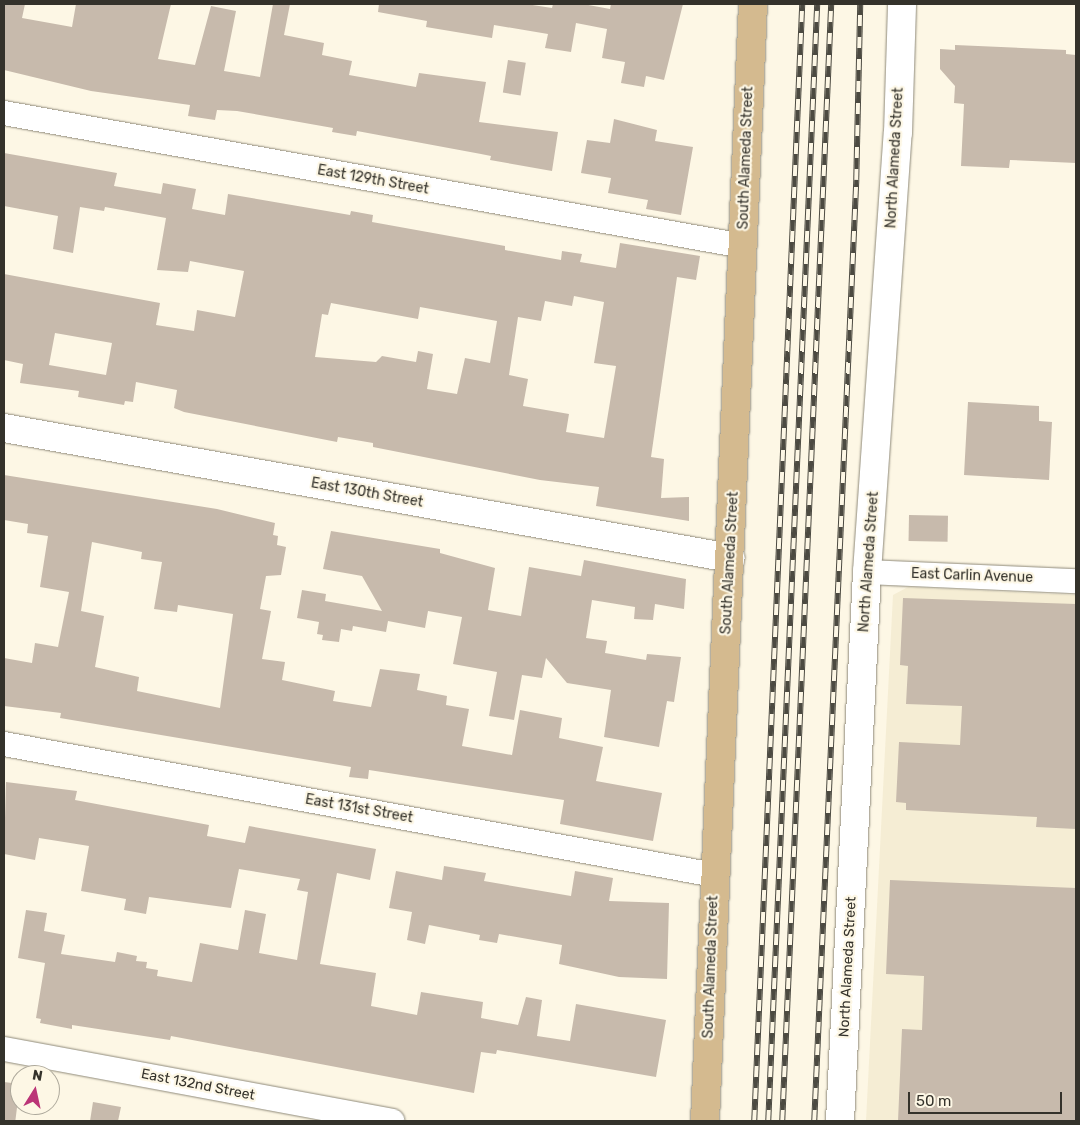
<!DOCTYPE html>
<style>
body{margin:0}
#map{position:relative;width:1080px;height:1125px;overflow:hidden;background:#fdf7e5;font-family:Rubik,sans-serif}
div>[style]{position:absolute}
.built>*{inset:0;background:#f5edd4}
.building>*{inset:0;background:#c7baac;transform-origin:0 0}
.roads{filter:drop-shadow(0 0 1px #8f8a7a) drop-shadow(0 0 1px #8f8a7a)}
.street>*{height:24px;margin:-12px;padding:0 12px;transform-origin:12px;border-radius:12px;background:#fff}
.secondary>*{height:28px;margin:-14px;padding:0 14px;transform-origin:14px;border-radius:14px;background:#fff}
.primary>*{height:28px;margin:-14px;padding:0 14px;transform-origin:14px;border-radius:14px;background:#d4ba8f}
.rail>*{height:5.5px;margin-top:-2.75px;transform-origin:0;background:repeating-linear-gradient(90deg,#fdf7e5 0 11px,#4c4a41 0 22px);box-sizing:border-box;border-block:1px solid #4c4a41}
span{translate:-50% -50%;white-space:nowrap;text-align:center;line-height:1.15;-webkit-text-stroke:4.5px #fdf7e5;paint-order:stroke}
.street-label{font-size:14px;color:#34322b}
.frame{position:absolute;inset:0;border:5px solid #34322b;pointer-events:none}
.north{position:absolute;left:10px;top:1065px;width:50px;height:50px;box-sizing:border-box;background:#fdf7e5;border:1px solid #ada89b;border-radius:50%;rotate:10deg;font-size:14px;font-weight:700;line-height:20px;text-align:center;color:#34322b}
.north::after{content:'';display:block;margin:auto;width:18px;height:22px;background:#bb3577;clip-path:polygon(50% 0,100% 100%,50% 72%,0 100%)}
.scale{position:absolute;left:908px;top:1092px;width:154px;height:22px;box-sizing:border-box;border:2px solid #34322b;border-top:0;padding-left:6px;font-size:15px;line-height:18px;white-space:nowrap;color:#34322b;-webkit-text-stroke:4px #fdf7e5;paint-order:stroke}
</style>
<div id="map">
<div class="built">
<i style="clip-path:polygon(908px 587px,1076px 595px,1076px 1121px,866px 1121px,893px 595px)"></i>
</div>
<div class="building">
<i style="clip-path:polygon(4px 4px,25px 4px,22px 18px,72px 27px,76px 4px,171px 4px,158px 59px,195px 65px,211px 6px,236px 11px,224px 71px,260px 77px,273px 4px,290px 4px,284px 35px,324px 43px,322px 55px,352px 61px,349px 75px,416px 87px,419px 73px,486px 82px,479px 122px,558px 132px,552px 171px,490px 160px,491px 156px,481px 154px,357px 131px,356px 136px,332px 132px,333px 128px,237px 111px,217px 110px,215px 120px,188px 116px,190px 105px,91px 91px,4px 70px)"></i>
<i style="clip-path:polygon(379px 4px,526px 4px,552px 8px,553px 4px,583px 4px,610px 9px,611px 4px,683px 4px,664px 80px,646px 76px,644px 87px,621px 83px,625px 62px,602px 58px,607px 29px,576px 23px,571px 52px,545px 48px,548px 34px,494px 25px,492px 38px,426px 27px,427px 21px,378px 12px)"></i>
<i style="clip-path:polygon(955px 45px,1066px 50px,1066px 54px,1076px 55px,1076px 163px,1010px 160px,1009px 168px,961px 166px,964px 104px,954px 103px,955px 86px,940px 69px,940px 49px,955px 50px)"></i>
<i style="left:508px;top:60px;width:18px;height:33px;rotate:9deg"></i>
<i style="clip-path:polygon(614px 119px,657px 130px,655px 141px,693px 147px,681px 215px,646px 209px,648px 200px,608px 193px,611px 178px,581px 173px,587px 140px,610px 143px)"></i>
<i style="clip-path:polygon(evenodd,4px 153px,117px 173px,114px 186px,161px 194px,163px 183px,196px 189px,192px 209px,225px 215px,228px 194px,350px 215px,351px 211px,373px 215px,372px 222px,505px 246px,505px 250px,561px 260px,562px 251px,582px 254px,580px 262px,616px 268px,620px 243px,700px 256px,696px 280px,677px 277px,651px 457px,664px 459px,661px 498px,689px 497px,689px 521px,596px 506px,599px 487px,540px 480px,373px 447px,373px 443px,338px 437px,337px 442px,184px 412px,174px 408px,177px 390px,136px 382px,133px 402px,125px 401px,124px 405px,78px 397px,79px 391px,20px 383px,23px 364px,4px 360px,4px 274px,160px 303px,156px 325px,194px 331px,197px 310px,235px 317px,244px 271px,190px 261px,188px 272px,157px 270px,166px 218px,105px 207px,104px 211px,80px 207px,73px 253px,53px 249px,58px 216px,4px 206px,4px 153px,574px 296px,604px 302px,594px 363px,616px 366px,604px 438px,566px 432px,569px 414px,523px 406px,528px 379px,509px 375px,518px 317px,541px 321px,545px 301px,572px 306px,574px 296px,4px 153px,331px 303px,418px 319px,420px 307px,497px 321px,490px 363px,465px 358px,457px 394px,427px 389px,433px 354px,418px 351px,416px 362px,382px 356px,376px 362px,315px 357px,322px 314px,328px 315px,331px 303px,4px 153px,55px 333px,112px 343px,106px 375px,49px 365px,55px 333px)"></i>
<i style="clip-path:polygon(968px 402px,1039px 406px,1039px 421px,1052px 422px,1049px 480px,964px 475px)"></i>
<i style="clip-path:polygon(evenodd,4px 475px,217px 509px,275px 523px,273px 535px,278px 536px,277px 545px,286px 547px,281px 575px,266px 576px,260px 609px,271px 611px,262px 659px,285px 662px,282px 680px,335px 691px,333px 701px,371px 707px,380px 669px,420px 674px,417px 690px,447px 696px,446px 705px,469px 709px,462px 746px,512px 755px,520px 710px,562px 718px,559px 738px,603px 747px,596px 781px,662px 793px,653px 841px,560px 824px,564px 800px,369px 770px,368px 779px,349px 777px,351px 767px,60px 718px,61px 713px,4px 706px,4px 658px,32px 663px,35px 643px,58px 647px,69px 592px,40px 587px,48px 536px,27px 533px,28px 524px,4px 520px,4px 475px,92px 542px,142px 552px,141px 559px,162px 562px,154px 609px,177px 612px,178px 605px,233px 614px,220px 708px,137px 691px,139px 677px,95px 667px,104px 616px,81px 611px,92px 542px)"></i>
<i style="left:909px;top:515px;width:39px;height:26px;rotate:1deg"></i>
<i style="clip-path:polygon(331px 531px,440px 549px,440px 553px,495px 568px,488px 610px,521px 616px,529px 567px,581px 576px,584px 560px,686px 579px,684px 609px,655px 604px,653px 620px,634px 619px,635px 607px,592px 600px,586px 638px,607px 641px,605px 653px,646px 660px,647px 654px,681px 657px,674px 702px,667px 701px,659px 747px,604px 737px,611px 690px,567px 683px,546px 658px,542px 678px,522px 675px,514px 720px,489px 716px,497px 672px,453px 664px,462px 617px,428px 611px,425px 628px,388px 621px,386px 632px,353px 626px,352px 631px,341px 629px,339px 642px,322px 640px,323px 635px,317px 634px,319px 622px,297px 618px,302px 590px,326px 594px,325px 601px,382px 611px,362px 576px,323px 569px)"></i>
<i style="clip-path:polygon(903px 598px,1076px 604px,1076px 829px,1036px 827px,1037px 817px,906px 810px,906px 803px,896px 802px,899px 742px,960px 745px,962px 706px,906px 704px,908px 666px,900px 665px)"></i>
<i style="clip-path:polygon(6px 782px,77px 791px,75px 800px,209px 825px,207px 836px,245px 843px,249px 826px,376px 849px,370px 880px,337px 873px,320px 964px,376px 973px,371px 1006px,417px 1015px,421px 992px,483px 1002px,481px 1018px,518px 1025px,526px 997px,542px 1000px,537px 1036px,570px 1041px,576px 1004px,666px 1020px,656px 1077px,497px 1050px,496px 1054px,481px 1052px,474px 1093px,171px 1036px,170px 1040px,72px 1025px,72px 1029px,40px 1023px,41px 1019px,36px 1018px,45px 963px,18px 958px,26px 910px,47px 913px,44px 931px,65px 935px,61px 954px,115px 962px,117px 952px,137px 956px,136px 961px,147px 962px,146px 968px,158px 970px,157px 976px,192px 982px,200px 943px,238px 950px,245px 910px,266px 914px,259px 953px,297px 960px,308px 892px,297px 890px,300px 879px,239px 869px,231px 908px,149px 897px,146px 914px,124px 910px,126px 899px,81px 891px,89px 846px,39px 838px,35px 860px,4px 854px)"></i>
<i style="clip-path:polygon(444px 866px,486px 873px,484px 881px,571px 896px,575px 871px,613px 878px,609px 901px,669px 903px,667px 979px,619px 977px,559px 964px,562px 945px,499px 934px,497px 943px,479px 940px,480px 935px,429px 925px,425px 944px,407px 940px,412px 912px,389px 908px,396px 871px,442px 880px)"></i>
<i style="clip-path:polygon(890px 880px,1076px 888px,1076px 1121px,898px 1121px,902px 1029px,922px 1030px,924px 976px,886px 974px)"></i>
<i style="left:4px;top:1082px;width:16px;height:39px;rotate:7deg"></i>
<i style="clip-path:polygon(93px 1102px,121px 1107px,118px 1121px,90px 1121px)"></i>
</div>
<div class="roads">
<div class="street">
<i style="left:4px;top:113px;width:751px;rotate:10.2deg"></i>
<i style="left:867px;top:572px;width:209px;rotate:2.5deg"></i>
<i style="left:4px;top:744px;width:722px;rotate:10.45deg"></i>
<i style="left:4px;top:1049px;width:395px;rotate:10.5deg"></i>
</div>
<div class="secondary">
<i style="left:4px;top:428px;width:738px;rotate:10.15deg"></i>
<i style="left:840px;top:1121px;width:550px;rotate:-87.18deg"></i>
<i style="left:867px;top:572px;width:440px;rotate:-86deg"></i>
<i style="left:898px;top:133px;width:129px;rotate:-88.2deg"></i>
</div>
<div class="primary">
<i style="left:705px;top:1121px;width:1118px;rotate:-87.54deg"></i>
</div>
</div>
<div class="rail">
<i style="left:754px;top:1121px;width:1118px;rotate:-87.54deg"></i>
<i style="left:768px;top:1121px;width:1118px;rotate:-87.49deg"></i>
<i style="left:782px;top:1121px;width:1118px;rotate:-87.49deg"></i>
<i style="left:814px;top:1121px;width:942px;rotate:-87.44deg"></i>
<i style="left:856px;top:180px;width:176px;rotate:-88.7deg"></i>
</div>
<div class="street-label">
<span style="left:746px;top:158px;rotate:-88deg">South Alameda Street</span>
<span style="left:895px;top:158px;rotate:-87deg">North Alameda Street</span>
<span style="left:373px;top:180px;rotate:10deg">East 129th Street</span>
<span style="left:367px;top:493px;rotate:10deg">East 130th Street</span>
<span style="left:869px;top:562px;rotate:-86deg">North Alameda Street</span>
<span style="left:730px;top:563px;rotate:-87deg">South Alameda Street</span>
<span style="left:972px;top:576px;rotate:2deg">East Carlin Avenue</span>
<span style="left:359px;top:809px;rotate:10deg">East 131st Street</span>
<span style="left:711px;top:967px;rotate:-88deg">South Alameda Street</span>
<span style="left:848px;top:967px;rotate:-87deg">North Alameda Street</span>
<span style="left:198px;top:1085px;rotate:11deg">East 132nd Street</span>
</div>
<div class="frame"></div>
<div class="north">N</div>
<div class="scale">50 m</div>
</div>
